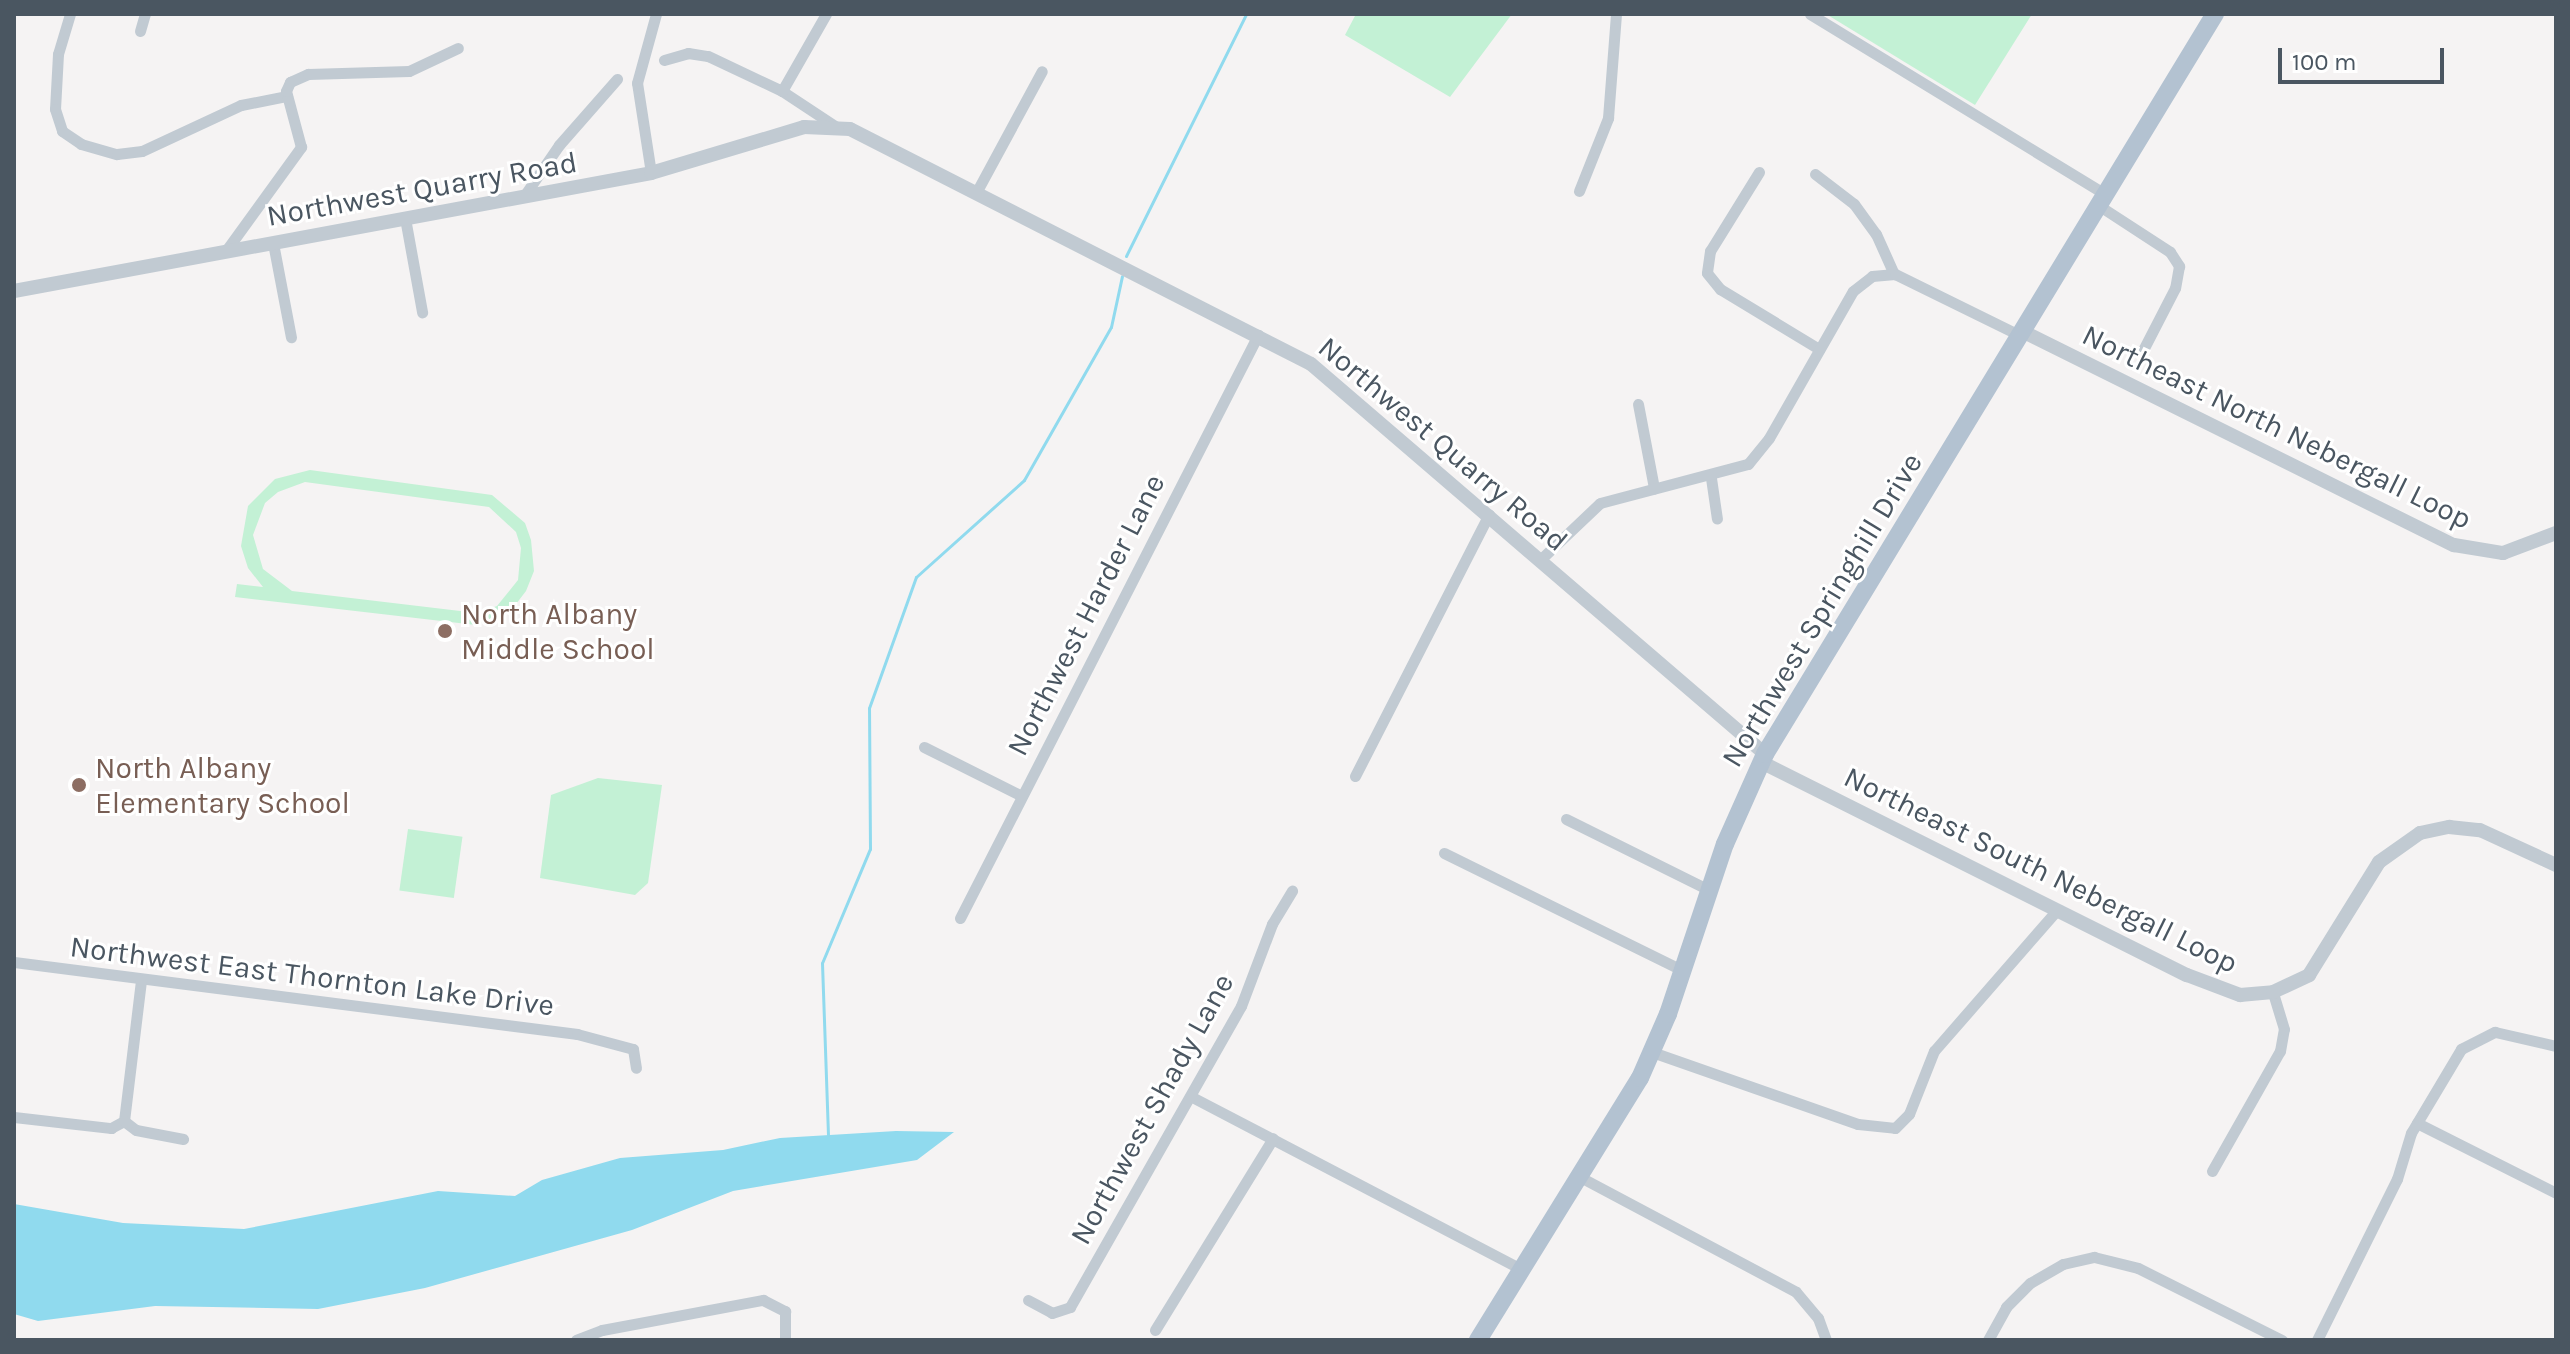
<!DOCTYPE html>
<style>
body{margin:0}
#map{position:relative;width:2570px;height:1354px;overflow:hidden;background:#f5f3f3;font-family:Karla,sans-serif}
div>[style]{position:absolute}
.green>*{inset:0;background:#c3f1d5;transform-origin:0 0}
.water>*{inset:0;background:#90daee}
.stream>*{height:3px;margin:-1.5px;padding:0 1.5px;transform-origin:1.5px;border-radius:1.5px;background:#90daee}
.minor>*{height:11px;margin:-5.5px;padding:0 5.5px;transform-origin:5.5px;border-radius:5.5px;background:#c1cad2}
.tertiary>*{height:14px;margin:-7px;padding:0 7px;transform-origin:7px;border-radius:7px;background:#c1cad2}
.primary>*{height:18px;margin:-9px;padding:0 9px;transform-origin:9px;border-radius:9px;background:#b3c2d1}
.dots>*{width:22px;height:22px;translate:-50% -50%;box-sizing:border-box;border:4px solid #fff;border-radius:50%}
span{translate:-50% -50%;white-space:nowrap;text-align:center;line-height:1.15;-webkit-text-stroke:6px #fff;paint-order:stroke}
.street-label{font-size:30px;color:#4a5661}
.education-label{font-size:30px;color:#785e54}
.left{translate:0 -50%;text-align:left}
.frame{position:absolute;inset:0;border:16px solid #4a5661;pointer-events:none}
.scale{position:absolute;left:2278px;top:48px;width:166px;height:36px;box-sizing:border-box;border:4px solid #4a5661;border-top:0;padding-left:10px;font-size:24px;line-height:28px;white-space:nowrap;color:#4a5661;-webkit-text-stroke:6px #fff;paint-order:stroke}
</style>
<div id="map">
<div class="green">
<i style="clip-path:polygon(1356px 14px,1512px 14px,1450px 97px,1345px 35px)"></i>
<i style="clip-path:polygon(1826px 14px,2032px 14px,1975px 105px)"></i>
<i style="clip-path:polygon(evenodd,310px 470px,492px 495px,525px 523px,531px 540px,534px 571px,526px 591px,513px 608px,476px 625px,235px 597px,237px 584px,263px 587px,248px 568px,241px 546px,248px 506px,275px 479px,310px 470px,305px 482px,489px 507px,516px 532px,521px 548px,518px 580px,497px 606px,477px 613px,292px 591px,263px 569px,253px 535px,265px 503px,278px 492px,305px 482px)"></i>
<i style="clip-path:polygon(598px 778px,662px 785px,648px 883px,635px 895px,540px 878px,551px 795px)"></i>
<i style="left:408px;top:829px;width:55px;height:62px;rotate:8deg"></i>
</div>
<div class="water">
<i style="clip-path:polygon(896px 1131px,954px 1132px,917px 1160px,733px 1191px,632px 1230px,425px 1288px,318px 1309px,155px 1306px,38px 1321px,14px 1314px,14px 1204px,123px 1223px,244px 1229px,438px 1191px,515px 1196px,542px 1180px,620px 1158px,723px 1150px,780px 1138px)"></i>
</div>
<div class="stream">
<i style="left:1126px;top:256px;width:270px;rotate:-63.6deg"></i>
<i style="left:828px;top:1135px;width:172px;rotate:-92deg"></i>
<i style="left:822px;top:963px;width:124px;rotate:-67.2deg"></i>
<i style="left:870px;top:849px;width:141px;rotate:-90.4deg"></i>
<i style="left:869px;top:708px;width:139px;rotate:-70.3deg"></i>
<i style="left:916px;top:577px;width:145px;rotate:-41.9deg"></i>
<i style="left:1024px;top:480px;width:176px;rotate:-60.4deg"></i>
<i style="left:1111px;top:327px;width:52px;rotate:-77.8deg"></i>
</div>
<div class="minor">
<i style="left:70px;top:14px;width:42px;rotate:106.7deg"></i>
<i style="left:58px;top:54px;width:55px;rotate:93.1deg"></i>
<i style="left:55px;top:109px;width:23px;rotate:72deg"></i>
<i style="left:62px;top:131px;width:23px;rotate:34deg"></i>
<i style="left:81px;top:144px;width:37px;rotate:16deg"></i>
<i style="left:117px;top:154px;width:25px;rotate:-7deg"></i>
<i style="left:142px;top:151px;width:109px;rotate:-24.9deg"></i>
<i style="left:241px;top:105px;width:47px;rotate:-11.1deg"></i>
<i style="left:1810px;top:14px;width:346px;rotate:31.4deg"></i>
<i style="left:140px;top:31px;width:18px;rotate:-74deg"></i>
<i style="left:664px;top:60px;width:25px;rotate:-16deg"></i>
<i style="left:688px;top:53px;width:20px;rotate:9deg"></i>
<i style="left:708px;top:56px;width:82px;rotate:25.3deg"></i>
<i style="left:782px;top:91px;width:64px;rotate:33.4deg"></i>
<i style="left:782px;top:91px;width:89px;rotate:-60.3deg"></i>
<i style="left:1759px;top:172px;width:93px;rotate:121.8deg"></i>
<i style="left:1710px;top:251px;width:22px;rotate:98deg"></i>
<i style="left:1707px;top:273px;width:21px;rotate:51deg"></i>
<i style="left:1720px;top:289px;width:116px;rotate:31.2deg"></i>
<i style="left:651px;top:173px;width:91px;rotate:-98.8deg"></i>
<i style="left:637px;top:83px;width:72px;rotate:-74.6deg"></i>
<i style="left:1815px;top:174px;width:49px;rotate:37.6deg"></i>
<i style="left:1854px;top:204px;width:37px;rotate:54deg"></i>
<i style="left:1876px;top:234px;width:44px;rotate:65.8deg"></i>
<i style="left:977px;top:191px;width:136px;rotate:-61.6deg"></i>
<i style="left:1579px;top:191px;width:79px;rotate:-68.3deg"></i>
<i style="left:1608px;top:118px;width:104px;rotate:-85.6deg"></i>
<i style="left:524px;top:196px;width:62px;rotate:-55.5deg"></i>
<i style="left:559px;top:145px;width:88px;rotate:-48.7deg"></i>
<i style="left:2098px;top:205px;width:86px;rotate:33.1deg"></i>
<i style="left:2170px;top:252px;width:17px;rotate:57deg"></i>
<i style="left:2179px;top:266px;width:22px;rotate:100deg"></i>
<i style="left:2175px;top:288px;width:68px;rotate:117.3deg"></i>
<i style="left:405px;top:218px;width:96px;rotate:79.7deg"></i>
<i style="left:273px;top:243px;width:96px;rotate:79.2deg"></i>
<i style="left:225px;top:252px;width:130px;rotate:-54.1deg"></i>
<i style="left:301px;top:147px;width:58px;rotate:-105deg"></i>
<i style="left:286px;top:91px;width:10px;rotate:-66deg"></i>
<i style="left:290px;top:82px;width:20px;rotate:-24deg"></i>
<i style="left:308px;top:74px;width:101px;rotate:-1.7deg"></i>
<i style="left:409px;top:71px;width:54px;rotate:-25.1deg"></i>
<i style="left:1638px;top:404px;width:86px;rotate:79.2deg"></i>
<i style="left:1711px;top:478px;width:41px;rotate:81.7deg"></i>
<i style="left:1541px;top:559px;width:81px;rotate:-43.5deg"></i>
<i style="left:1600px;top:503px;width:153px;rotate:-14.8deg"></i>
<i style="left:1748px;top:464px;width:33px;rotate:-51deg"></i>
<i style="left:1769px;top:438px;width:169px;rotate:-60.3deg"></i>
<i style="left:1853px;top:291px;width:24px;rotate:-38deg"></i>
<i style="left:1872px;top:276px;width:23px;rotate:-5deg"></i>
<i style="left:1895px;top:274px;width:138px;rotate:26.2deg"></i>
<i style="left:924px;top:747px;width:107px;rotate:26.6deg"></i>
<i style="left:1355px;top:776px;width:294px;rotate:-62.9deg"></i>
<i style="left:1566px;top:819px;width:160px;rotate:26.4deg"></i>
<i style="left:1444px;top:853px;width:267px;rotate:26.2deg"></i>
<i style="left:960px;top:918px;width:655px;rotate:-62.93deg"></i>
<i style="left:14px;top:962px;width:568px;rotate:7.29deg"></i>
<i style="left:577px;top:1034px;width:58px;rotate:15deg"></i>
<i style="left:633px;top:1049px;width:19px;rotate:81deg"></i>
<i style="left:1652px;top:1052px;width:218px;rotate:19.3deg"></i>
<i style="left:1858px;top:1124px;width:37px;rotate:6deg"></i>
<i style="left:1895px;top:1128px;width:20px;rotate:-45deg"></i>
<i style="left:1909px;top:1114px;width:68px;rotate:-68.4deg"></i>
<i style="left:1934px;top:1051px;width:187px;rotate:-48.9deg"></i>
<i style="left:1192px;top:1097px;width:373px;rotate:27.6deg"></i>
<i style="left:14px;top:1117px;width:98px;rotate:6.5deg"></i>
<i style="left:111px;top:1128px;width:15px;rotate:-28deg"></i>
<i style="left:124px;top:1121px;width:142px;rotate:-83.1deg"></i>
<i style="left:124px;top:1121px;width:15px;rotate:37deg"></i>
<i style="left:136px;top:1130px;width:48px;rotate:10.8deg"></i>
<i style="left:2417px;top:1123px;width:156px;rotate:26.7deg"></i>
<i style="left:2212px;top:1171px;width:138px;rotate:-60.5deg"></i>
<i style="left:2280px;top:1051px;width:22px;rotate:-80deg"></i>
<i style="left:2284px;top:1029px;width:39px;rotate:-107deg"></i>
<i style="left:1582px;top:1178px;width:242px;rotate:28deg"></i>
<i style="left:1796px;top:1292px;width:34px;rotate:50deg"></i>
<i style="left:1818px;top:1318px;width:23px;rotate:70deg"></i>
<i style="left:1028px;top:1300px;width:27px;rotate:28deg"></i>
<i style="left:1052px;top:1313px;width:19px;rotate:-18deg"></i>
<i style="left:1070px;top:1307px;width:346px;rotate:-60.4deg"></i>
<i style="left:1241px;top:1006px;width:88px;rotate:-69.3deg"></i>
<i style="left:1272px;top:924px;width:39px;rotate:-59deg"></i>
<i style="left:1155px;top:1330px;width:225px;rotate:-58.4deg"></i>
<i style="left:576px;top:1340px;width:28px;rotate:-21deg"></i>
<i style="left:602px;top:1330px;width:164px;rotate:-10.6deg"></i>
<i style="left:763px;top:1300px;width:25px;rotate:27deg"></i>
<i style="left:785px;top:1311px;width:29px;rotate:90deg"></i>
<i style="left:1988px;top:1340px;width:38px;rotate:-61deg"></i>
<i style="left:2006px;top:1307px;width:34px;rotate:-45deg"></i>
<i style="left:2030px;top:1283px;width:38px;rotate:-30deg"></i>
<i style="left:2063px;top:1264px;width:32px;rotate:-13deg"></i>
<i style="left:2094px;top:1257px;width:45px;rotate:14deg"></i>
<i style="left:2138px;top:1268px;width:161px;rotate:26.6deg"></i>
<i style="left:2317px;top:1340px;width:180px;rotate:-63.6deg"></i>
<i style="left:2397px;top:1179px;width:48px;rotate:-73.1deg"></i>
<i style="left:2411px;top:1133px;width:98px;rotate:-59.2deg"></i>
<i style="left:2461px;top:1049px;width:38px;rotate:-27deg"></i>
<i style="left:2495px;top:1032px;width:63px;rotate:12.9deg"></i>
</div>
<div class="tertiary">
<i style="left:14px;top:291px;width:648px;rotate:-10.49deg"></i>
<i style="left:651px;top:173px;width:160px;rotate:-16.7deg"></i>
<i style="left:804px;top:127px;width:46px;rotate:2.5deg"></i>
<i style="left:850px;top:129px;width:517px;rotate:27.01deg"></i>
<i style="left:1311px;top:364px;width:599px;rotate:40.66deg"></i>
<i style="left:2022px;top:331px;width:482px;rotate:26.4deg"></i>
<i style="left:2454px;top:545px;width:50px;rotate:9.3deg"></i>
<i style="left:2503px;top:553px;width:57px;rotate:-20.7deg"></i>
<i style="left:1761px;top:762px;width:476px;rotate:26.6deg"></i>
<i style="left:2187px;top:975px;width:57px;rotate:20.7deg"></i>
<i style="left:2240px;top:995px;width:33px;rotate:-5deg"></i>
<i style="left:2273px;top:992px;width:40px;rotate:-25deg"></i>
<i style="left:2309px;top:975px;width:133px;rotate:-58.2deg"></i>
<i style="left:2379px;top:862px;width:50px;rotate:-35.3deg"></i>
<i style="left:2420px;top:833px;width:30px;rotate:-12deg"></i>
<i style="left:2449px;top:827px;width:31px;rotate:6deg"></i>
<i style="left:2480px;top:830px;width:84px;rotate:24.7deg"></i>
</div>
<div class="primary">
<i style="left:1478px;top:1340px;width:308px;rotate:-58.3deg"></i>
<i style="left:1640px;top:1078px;width:70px;rotate:-66.4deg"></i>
<i style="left:1668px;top:1014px;width:179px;rotate:-71.5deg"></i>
<i style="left:1725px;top:844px;width:98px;rotate:-66deg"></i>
<i style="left:1765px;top:754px;width:866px;rotate:-58.7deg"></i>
</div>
<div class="dots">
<i style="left:445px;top:631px;background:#8d6e63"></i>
<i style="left:79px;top:785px;background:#8d6e63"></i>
</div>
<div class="street-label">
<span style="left:422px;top:189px;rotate:-10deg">Northwest Quarry Road</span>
<span style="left:2277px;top:427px;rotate:26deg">Northeast North Nebergall Loop</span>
<span style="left:1443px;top:444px;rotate:40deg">Northwest Quarry Road</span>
<span style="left:1822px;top:610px;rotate:-59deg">Northwest Springhill Drive</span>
<span style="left:1086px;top:615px;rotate:-63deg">Northwest Harder Lane</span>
<span style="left:2041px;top:870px;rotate:26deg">Northeast South Nebergall Loop</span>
<span style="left:312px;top:976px;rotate:7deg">Northwest East Thornton Lake Drive</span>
<span style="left:1152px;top:1109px;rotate:-61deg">Northwest Shady Lane</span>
</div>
<div class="education-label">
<span class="left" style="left:461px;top:631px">North Albany<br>Middle School</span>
<span class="left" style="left:95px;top:785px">North Albany<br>Elementary School</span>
</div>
<div class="frame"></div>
<div class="scale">100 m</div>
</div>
